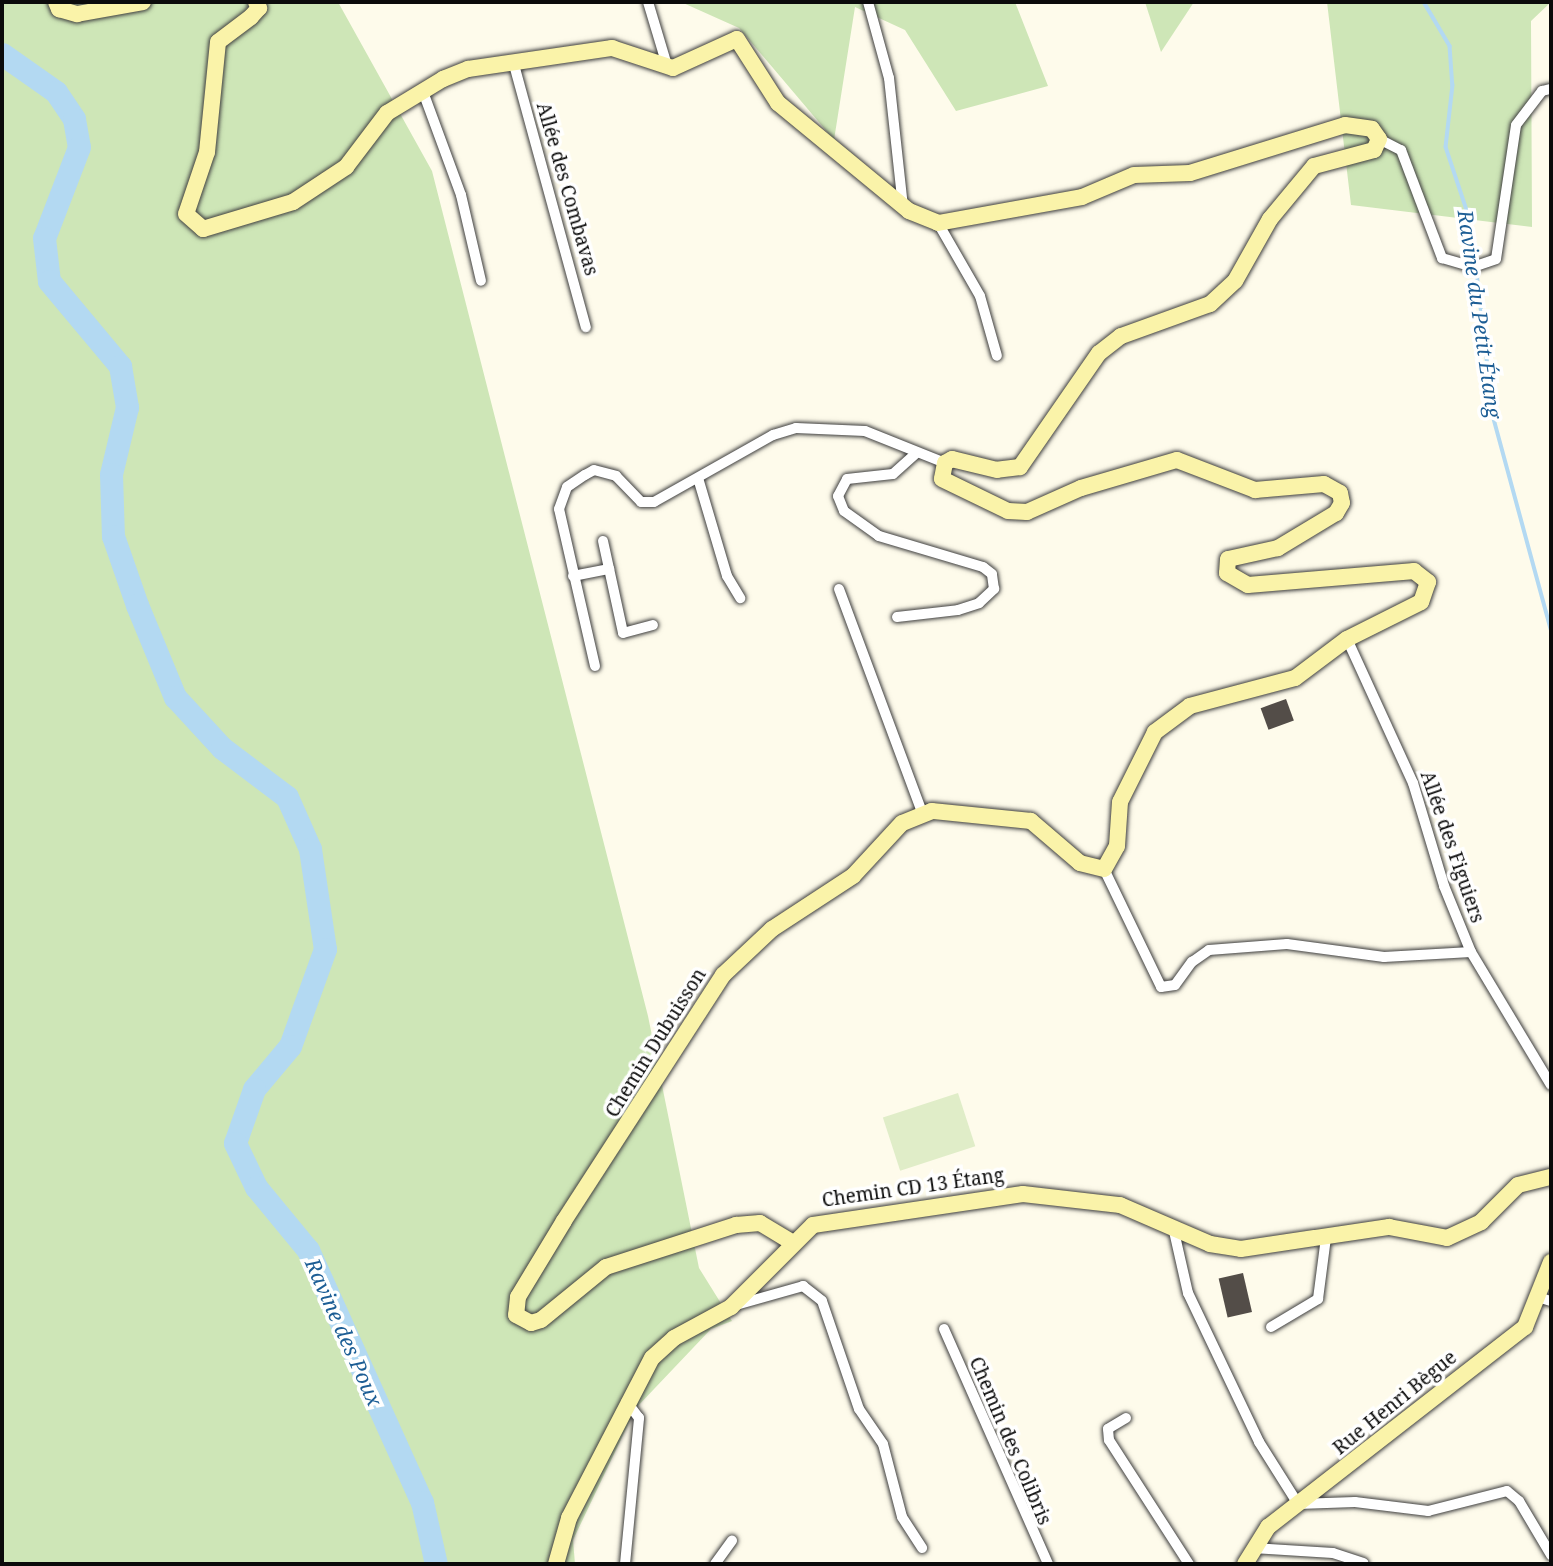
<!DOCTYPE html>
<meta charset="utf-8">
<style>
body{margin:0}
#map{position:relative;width:1553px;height:1566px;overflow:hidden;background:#fefbeb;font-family:"Noto Serif",serif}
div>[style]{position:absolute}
.green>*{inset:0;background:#cee6b7}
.pitch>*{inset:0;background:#e0edc8;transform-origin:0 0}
.stream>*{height:3.5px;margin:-1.75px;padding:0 1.75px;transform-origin:1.75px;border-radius:1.75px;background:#b3d9f2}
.river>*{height:23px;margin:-11.5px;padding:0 11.5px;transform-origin:11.5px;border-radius:11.5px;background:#b3d9f2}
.building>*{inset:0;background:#534d48;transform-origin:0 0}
.roads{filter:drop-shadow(0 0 2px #3e3e3e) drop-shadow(0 0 2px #3e3e3e)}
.street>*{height:10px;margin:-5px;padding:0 5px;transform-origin:5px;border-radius:5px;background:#fff}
.secondary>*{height:16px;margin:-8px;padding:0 8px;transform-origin:8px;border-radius:8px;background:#faf3a9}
span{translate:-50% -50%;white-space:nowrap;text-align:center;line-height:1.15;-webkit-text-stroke:7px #fff;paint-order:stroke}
.street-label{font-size:19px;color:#0b0b0b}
.water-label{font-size:21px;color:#1d5e95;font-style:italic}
.frame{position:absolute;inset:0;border:4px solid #0b0b0b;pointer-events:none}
</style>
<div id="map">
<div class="green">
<i style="clip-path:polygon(2px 2px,338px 2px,432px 171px,648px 1016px,699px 1268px,732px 1321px,711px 1329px,636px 1408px,573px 1540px,575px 1564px,2px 1564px)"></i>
<i style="clip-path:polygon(681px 2px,1015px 2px,1048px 86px,956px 111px,905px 30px,855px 7px,834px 140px,739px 28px)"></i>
<i style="clip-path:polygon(1145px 2px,1194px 2px,1161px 52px)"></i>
<i style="clip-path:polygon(1327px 2px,1551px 2px,1531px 21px,1532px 227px,1351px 205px)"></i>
</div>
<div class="pitch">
<i style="left:958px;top:1093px;width:56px;height:79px;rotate:72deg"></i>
</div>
<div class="stream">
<i style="left:1424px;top:2px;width:51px;rotate:59.4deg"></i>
<i style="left:1450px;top:46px;width:39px;rotate:86deg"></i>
<i style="left:1453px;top:85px;width:62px;rotate:96.4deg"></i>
<i style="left:1446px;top:147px;width:79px;rotate:71.6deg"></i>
<i style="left:1471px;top:222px;width:198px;rotate:83.3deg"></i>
<i style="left:1494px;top:419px;width:218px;rotate:74.8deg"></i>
</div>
<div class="river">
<i style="left:2px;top:54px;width:66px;rotate:35.1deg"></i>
<i style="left:56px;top:92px;width:32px;rotate:56deg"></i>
<i style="left:74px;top:119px;width:28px;rotate:80deg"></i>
<i style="left:79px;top:147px;width:97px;rotate:111deg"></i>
<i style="left:44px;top:238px;width:43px;rotate:83.4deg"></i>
<i style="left:49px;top:281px;width:111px;rotate:50.1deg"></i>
<i style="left:120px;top:366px;width:42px;rotate:80.3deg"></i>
<i style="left:127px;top:407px;width:69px;rotate:103.4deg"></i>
<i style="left:111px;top:474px;width:62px;rotate:88.2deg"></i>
<i style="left:113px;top:536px;width:73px;rotate:70.8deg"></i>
<i style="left:137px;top:605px;width:100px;rotate:67.6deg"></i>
<i style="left:175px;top:697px;width:69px;rotate:47.3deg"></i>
<i style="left:222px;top:748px;width:81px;rotate:37deg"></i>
<i style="left:287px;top:797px;width:57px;rotate:66.1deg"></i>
<i style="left:310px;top:849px;width:101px;rotate:81.5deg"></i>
<i style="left:325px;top:949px;width:103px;rotate:109.8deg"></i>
<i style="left:290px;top:1046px;width:56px;rotate:129.9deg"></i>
<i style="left:254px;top:1089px;width:57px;rotate:109.4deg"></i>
<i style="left:235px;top:1143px;width:49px;rotate:64.5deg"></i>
<i style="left:256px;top:1187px;width:82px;rotate:50.5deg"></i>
<i style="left:308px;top:1250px;width:277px;rotate:65.7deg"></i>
<i style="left:422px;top:1502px;width:64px;rotate:77.3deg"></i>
</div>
<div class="building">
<i style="left:1286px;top:699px;width:23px;height:27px;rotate:70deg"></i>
<i style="left:1243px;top:1273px;width:40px;height:25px;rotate:77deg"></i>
</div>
<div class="roads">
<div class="street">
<i style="left:648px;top:2px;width:63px;rotate:73.3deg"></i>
<i style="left:868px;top:2px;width:79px;rotate:74.6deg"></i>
<i style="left:889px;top:78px;width:129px;rotate:83.8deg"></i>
<i style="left:513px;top:61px;width:276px;rotate:74.7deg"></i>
<i style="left:422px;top:89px;width:113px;rotate:69.8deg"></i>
<i style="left:461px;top:195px;width:88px;rotate:76.9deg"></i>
<i style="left:1379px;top:139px;width:25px;rotate:27deg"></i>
<i style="left:1401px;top:150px;width:116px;rotate:69.2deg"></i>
<i style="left:1442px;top:258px;width:32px;rotate:16deg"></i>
<i style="left:1473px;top:267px;width:24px;rotate:-19deg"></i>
<i style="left:1496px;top:259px;width:135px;rotate:-81.5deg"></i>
<i style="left:1516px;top:125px;width:43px;rotate:-52.6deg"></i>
<i style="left:1542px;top:91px;width:9px;rotate:-13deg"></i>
<i style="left:938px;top:223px;width:84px;rotate:60.1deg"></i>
<i style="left:980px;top:296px;width:62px;rotate:74.2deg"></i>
<i style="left:698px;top:478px;width:102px;rotate:73.5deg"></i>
<i style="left:727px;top:576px;width:26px;rotate:59deg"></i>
<i style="left:603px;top:541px;width:94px;rotate:77.7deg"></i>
<i style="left:623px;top:633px;width:31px;rotate:-15deg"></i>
<i style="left:573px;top:576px;width:37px;rotate:-11deg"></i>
<i style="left:839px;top:589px;width:238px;rotate:69.6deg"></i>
<i style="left:897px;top:617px;width:61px;rotate:-6.5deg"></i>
<i style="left:958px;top:610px;width:22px;rotate:-18deg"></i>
<i style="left:979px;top:603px;width:21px;rotate:-43deg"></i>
<i style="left:994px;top:589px;width:15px;rotate:-98deg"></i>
<i style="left:992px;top:574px;width:11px;rotate:-142deg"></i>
<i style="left:983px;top:567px;width:109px;rotate:-163.4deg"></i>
<i style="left:879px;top:536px;width:43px;rotate:-144.5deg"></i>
<i style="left:844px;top:511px;width:16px;rotate:-112deg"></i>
<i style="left:838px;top:496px;width:19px;rotate:-62deg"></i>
<i style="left:847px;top:479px;width:46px;rotate:-6.2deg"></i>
<i style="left:893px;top:474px;width:30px;rotate:-42deg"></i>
<i style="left:1347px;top:639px;width:158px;rotate:65.4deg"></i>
<i style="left:1413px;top:783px;width:108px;rotate:73.2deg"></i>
<i style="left:1444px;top:886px;width:71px;rotate:67.8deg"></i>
<i style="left:595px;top:666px;width:161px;rotate:-102.9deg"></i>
<i style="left:559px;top:509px;width:23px;rotate:-70deg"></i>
<i style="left:567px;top:487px;width:22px;rotate:-34deg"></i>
<i style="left:585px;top:475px;width:10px;rotate:-29deg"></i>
<i style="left:594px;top:470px;width:23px;rotate:15deg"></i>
<i style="left:616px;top:476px;width:36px;rotate:46deg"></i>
<i style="left:641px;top:502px;width:13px"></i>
<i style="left:654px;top:502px;width:137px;rotate:-29.4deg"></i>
<i style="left:773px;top:435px;width:24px;rotate:-17deg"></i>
<i style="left:796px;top:428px;width:69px;rotate:2.5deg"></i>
<i style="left:865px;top:431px;width:86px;rotate:21.8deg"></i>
<i style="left:1104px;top:869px;width:131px;rotate:64.2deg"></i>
<i style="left:1161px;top:987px;width:14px;rotate:-8deg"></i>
<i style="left:1175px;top:985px;width:29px;rotate:-54deg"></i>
<i style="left:1192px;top:962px;width:21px;rotate:-35deg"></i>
<i style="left:1209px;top:950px;width:78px;rotate:-4.4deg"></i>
<i style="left:1287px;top:944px;width:98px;rotate:7.6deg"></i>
<i style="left:1384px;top:957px;width:87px;rotate:-3.3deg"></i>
<i style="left:1471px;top:952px;width:155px;rotate:59deg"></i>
<i style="left:1173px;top:1227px;width:68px;rotate:77.2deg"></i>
<i style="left:1188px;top:1293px;width:165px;rotate:64.5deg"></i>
<i style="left:1259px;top:1442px;width:73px;rotate:57.8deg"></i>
<i style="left:1298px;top:1504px;width:57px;rotate:-2deg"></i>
<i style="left:1355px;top:1502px;width:74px;rotate:7deg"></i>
<i style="left:1428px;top:1511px;width:81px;rotate:-14.2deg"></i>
<i style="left:1507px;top:1491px;width:16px;rotate:40deg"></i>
<i style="left:1519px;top:1501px;width:63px;rotate:59.3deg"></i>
<i style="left:1541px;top:1298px;width:10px;rotate:17deg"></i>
<i style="left:736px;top:1305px;width:70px;rotate:-15.8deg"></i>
<i style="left:803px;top:1286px;width:24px;rotate:38deg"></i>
<i style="left:822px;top:1301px;width:114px;rotate:71.1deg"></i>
<i style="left:859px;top:1409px;width:42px;rotate:55.6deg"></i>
<i style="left:883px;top:1444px;width:75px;rotate:75.4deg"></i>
<i style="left:902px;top:1517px;width:37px;rotate:57deg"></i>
<i style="left:1271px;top:1327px;width:55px;rotate:-30.8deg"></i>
<i style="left:1318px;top:1299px;width:63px;rotate:-82.6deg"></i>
<i style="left:944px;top:1329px;width:257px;rotate:66.1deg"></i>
<i style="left:1126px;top:1418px;width:21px;rotate:149deg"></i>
<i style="left:1108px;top:1429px;width:11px;rotate:85deg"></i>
<i style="left:1109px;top:1440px;width:148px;rotate:57.2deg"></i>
<i style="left:1253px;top:1548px;width:80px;rotate:3.6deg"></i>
<i style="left:1333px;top:1553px;width:32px;rotate:18deg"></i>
<i style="left:625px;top:1564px;width:147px;rotate:-84.5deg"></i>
<i style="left:639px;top:1418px;width:21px;rotate:-127deg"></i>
<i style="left:715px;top:1564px;width:29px;rotate:-54deg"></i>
</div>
<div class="secondary">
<i style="left:56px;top:2px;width:8px;rotate:67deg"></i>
<i style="left:59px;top:9px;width:19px;rotate:16deg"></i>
<i style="left:77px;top:14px;width:67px;rotate:-10.3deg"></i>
<i style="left:256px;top:2px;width:7px;rotate:63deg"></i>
<i style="left:259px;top:8px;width:12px;rotate:132deg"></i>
<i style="left:251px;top:17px;width:41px;rotate:142.9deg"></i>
<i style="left:218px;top:42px;width:111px;rotate:95.7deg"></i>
<i style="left:207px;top:152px;width:65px;rotate:108.7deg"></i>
<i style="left:186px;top:214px;width:23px;rotate:41deg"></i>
<i style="left:203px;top:229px;width:94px;rotate:-16.7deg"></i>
<i style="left:293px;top:202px;width:64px;rotate:-33.4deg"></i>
<i style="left:346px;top:167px;width:68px;rotate:-52.8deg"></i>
<i style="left:387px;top:113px;width:66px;rotate:-31.3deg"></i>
<i style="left:443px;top:79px;width:27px;rotate:-22deg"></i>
<i style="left:468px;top:69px;width:146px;rotate:-8.3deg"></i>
<i style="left:612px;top:48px;width:64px;rotate:18.2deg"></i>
<i style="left:673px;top:68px;width:70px;rotate:-24.4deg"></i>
<i style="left:737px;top:39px;width:76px;rotate:57.4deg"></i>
<i style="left:778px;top:103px;width:170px;rotate:39.5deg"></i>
<i style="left:909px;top:211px;width:31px;rotate:22deg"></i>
<i style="left:938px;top:223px;width:146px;rotate:-10.2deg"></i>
<i style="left:1082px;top:197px;width:56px;rotate:-22.9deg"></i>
<i style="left:1134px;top:175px;width:56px;rotate:-2deg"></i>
<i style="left:1190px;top:173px;width:162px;rotate:-17.2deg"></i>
<i style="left:1345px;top:125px;width:27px;rotate:8deg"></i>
<i style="left:1372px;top:129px;width:12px;rotate:55deg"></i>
<i style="left:1379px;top:139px;width:12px;rotate:114deg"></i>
<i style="left:1374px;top:150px;width:62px;rotate:165.1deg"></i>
<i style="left:1314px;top:166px;width:69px;rotate:129.7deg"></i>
<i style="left:1270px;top:219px;width:71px;rotate:119.4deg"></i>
<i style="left:1235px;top:281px;width:34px;rotate:137deg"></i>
<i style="left:1210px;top:304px;width:95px;rotate:160.2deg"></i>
<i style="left:1121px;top:336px;width:28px;rotate:142deg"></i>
<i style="left:1099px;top:353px;width:139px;rotate:124.7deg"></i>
<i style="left:1020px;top:467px;width:23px;rotate:173deg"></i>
<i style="left:997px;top:470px;width:46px;rotate:-166.3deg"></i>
<i style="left:952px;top:459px;width:8px;rotate:150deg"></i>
<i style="left:945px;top:463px;width:16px;rotate:101deg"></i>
<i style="left:942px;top:479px;width:73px;rotate:25.9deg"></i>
<i style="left:1008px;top:511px;width:19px;rotate:3deg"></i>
<i style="left:1027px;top:512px;width:59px;rotate:-24deg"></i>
<i style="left:1081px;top:488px;width:100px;rotate:-16.3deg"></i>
<i style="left:1177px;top:460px;width:84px;rotate:21deg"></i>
<i style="left:1255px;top:490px;width:69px;rotate:-5deg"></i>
<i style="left:1324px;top:484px;width:18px;rotate:29deg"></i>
<i style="left:1340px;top:493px;width:10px;rotate:79deg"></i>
<i style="left:1342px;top:503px;width:12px;rotate:121deg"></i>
<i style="left:1336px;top:513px;width:68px;rotate:148.9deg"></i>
<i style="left:1278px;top:548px;width:51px;rotate:167.6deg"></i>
<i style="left:1228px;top:559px;width:14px;rotate:94deg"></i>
<i style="left:1227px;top:573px;width:24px;rotate:30deg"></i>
<i style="left:1248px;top:585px;width:167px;rotate:-4.8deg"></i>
<i style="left:1414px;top:571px;width:18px;rotate:38deg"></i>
<i style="left:1428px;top:582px;width:21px;rotate:109deg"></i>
<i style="left:1421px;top:602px;width:83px;rotate:153.4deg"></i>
<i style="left:1347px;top:639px;width:65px;rotate:143.1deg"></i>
<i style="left:1295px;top:678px;width:109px;rotate:165.1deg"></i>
<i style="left:1190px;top:706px;width:44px;rotate:143.4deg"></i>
<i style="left:1155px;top:732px;width:78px;rotate:116.6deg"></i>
<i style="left:1120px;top:802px;width:44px;rotate:93.9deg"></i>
<i style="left:1117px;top:846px;width:26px;rotate:119deg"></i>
<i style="left:1104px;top:869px;width:25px;rotate:-166deg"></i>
<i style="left:1080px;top:863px;width:65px;rotate:-139.4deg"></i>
<i style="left:1031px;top:821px;width:100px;rotate:-174.2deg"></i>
<i style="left:932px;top:811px;width:32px;rotate:158deg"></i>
<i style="left:902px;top:823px;width:72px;rotate:132.8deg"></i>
<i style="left:853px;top:876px;width:97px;rotate:146.8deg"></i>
<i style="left:772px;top:929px;width:67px;rotate:136.8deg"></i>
<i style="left:723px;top:975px;width:293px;rotate:122.9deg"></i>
<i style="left:564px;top:1221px;width:89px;rotate:121.2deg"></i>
<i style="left:518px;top:1297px;width:18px;rotate:96deg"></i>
<i style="left:516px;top:1315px;width:17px;rotate:28deg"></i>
<i style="left:531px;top:1323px;width:10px;rotate:-17deg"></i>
<i style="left:541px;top:1320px;width:84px;rotate:-39.2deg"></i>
<i style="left:606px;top:1267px;width:137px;rotate:-17.9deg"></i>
<i style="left:736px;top:1225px;width:24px;rotate:-5deg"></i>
<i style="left:760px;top:1223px;width:39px;rotate:31deg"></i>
<i style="left:556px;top:1564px;width:48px;rotate:-74.2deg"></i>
<i style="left:569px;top:1518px;width:180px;rotate:-62.6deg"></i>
<i style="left:652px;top:1358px;width:30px;rotate:-42deg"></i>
<i style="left:674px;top:1338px;width:65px;rotate:-28.5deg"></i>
<i style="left:731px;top:1307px;width:116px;rotate:-45deg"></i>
<i style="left:813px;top:1225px;width:212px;rotate:-8.4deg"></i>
<i style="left:1023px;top:1194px;width:98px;rotate:6.5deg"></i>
<i style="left:1120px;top:1205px;width:98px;rotate:23.4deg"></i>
<i style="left:1210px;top:1244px;width:31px;rotate:9deg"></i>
<i style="left:1241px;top:1249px;width:150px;rotate:-8.5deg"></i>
<i style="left:1389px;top:1227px;width:59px;rotate:10.7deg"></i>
<i style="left:1447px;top:1238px;width:38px;rotate:-25deg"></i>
<i style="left:1481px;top:1222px;width:52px;rotate:-45deg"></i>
<i style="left:1518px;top:1185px;width:34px;rotate:-14deg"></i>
<i style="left:1245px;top:1564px;width:44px;rotate:-58.1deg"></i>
<i style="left:1268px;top:1527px;width:326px;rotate:-37.9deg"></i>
<i style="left:1525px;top:1327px;width:70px;rotate:-68.2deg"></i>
</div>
</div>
<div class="street-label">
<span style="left:567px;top:189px;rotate:74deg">Allée des Combavas</span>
<span style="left:1452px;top:847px;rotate:71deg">Allée des Figuiers</span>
<span style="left:656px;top:1043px;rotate:-58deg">Chemin Dubuisson</span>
<span style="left:913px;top:1188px;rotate:-8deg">Chemin CD 13 Étang</span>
<span style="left:1395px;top:1403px;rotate:-39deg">Rue Henri Bègue</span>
<span style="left:1010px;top:1441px;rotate:67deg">Chemin des Colibris</span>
</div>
<div class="water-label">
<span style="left:1480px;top:314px;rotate:82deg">Ravine du Petit Étang</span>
<span style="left:344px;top:1332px;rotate:66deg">Ravine des Poux</span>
</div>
<div class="frame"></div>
</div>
